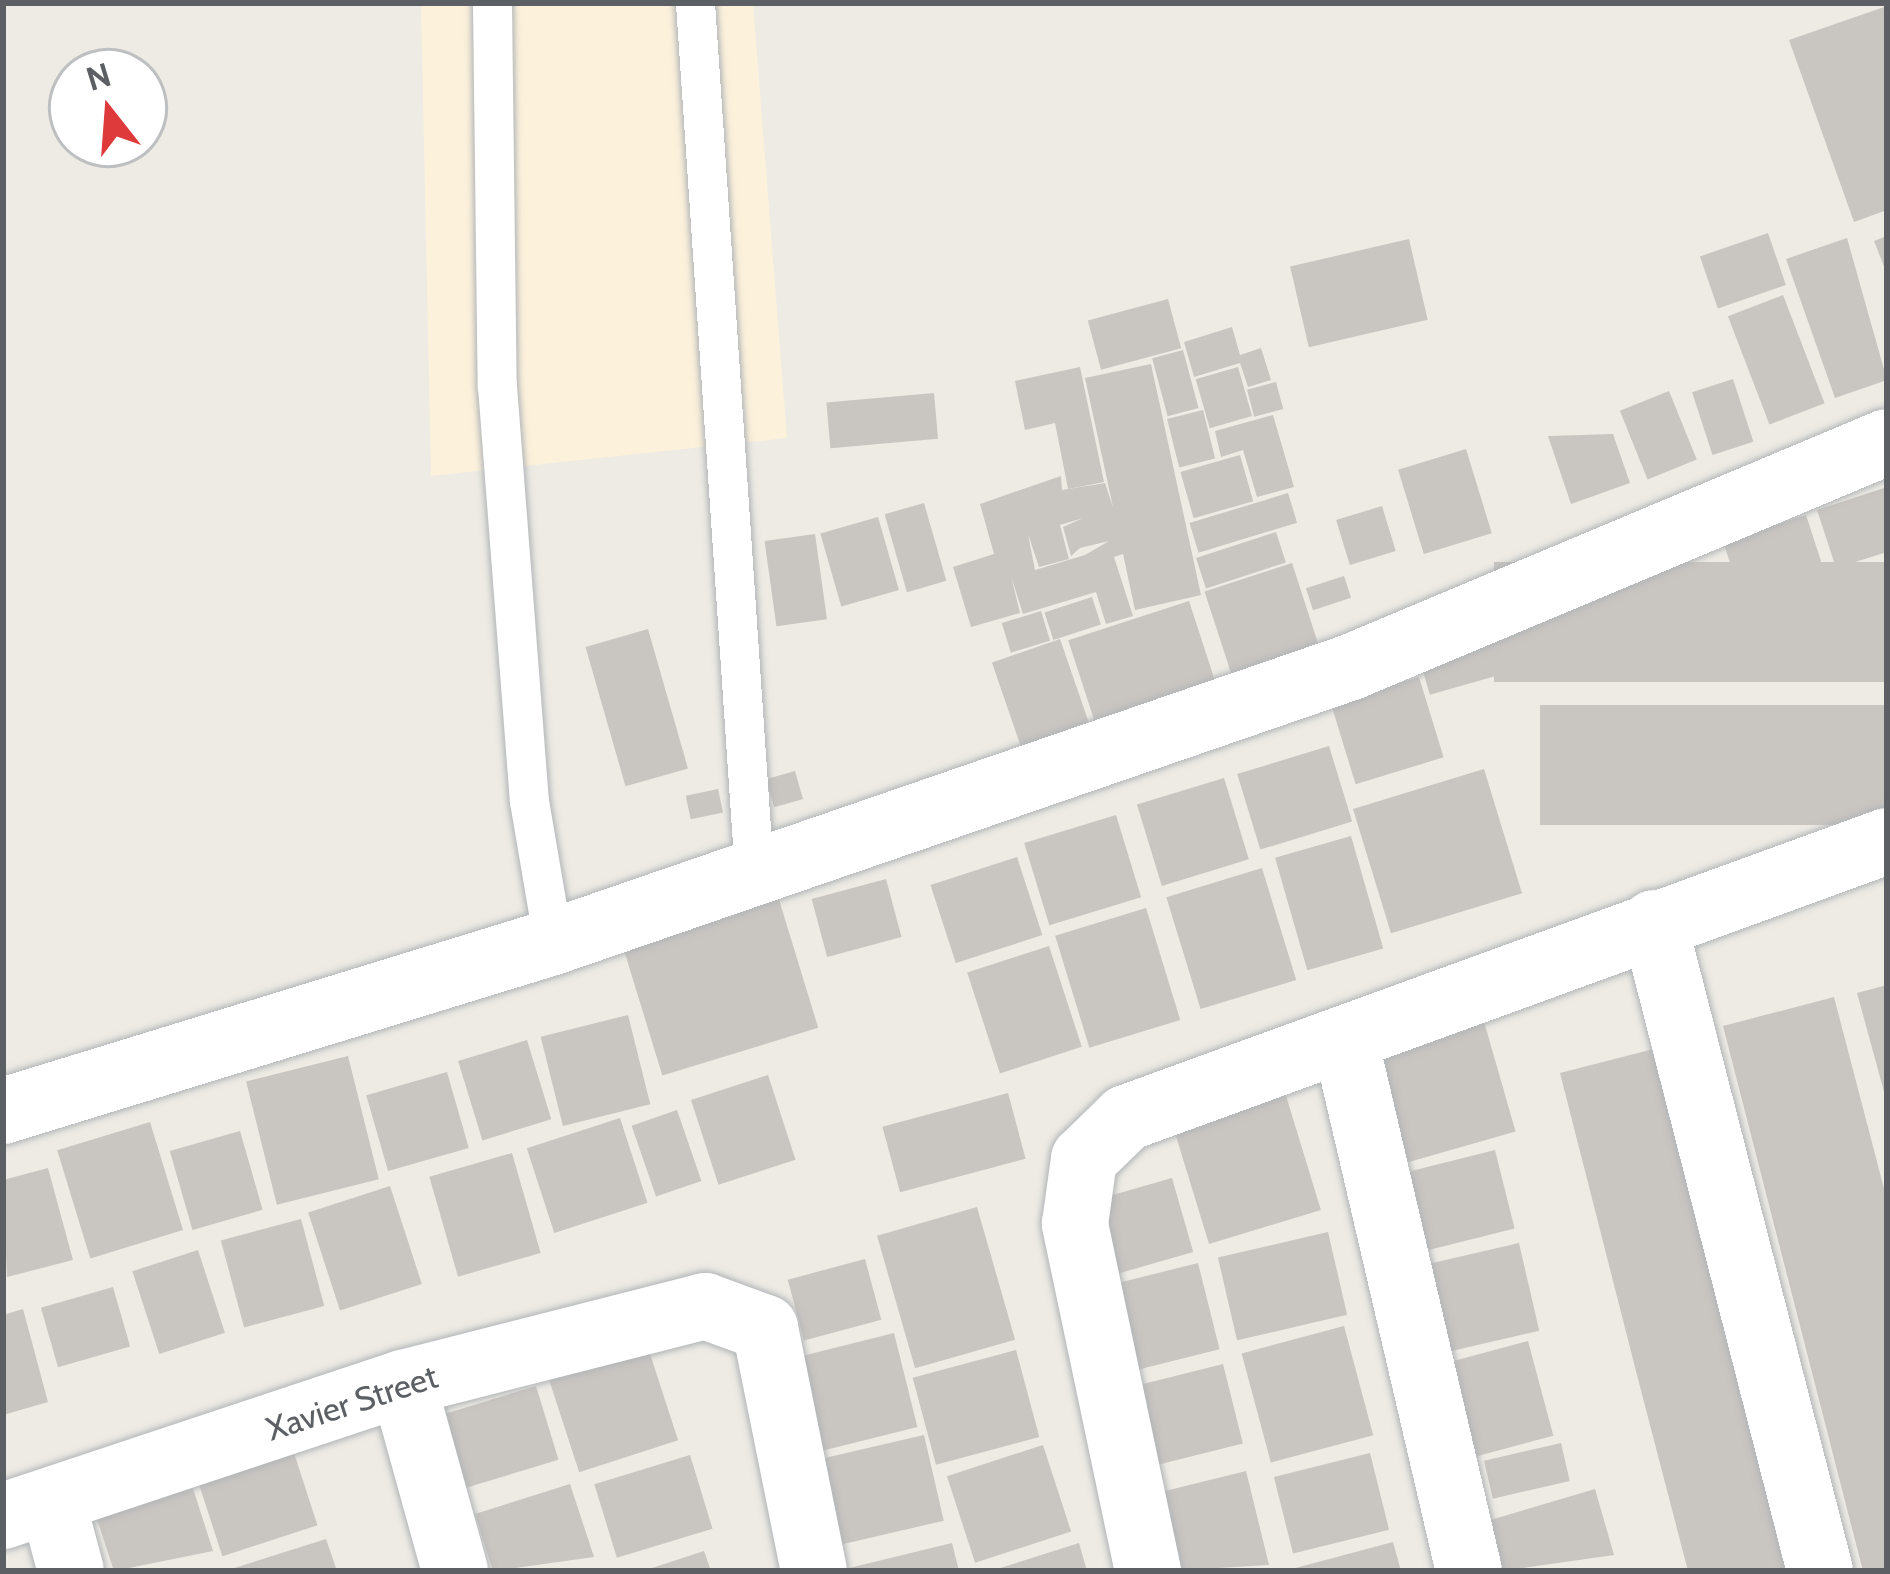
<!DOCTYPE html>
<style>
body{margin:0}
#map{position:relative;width:1890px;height:1574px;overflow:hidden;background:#edebe4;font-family:Cabin,sans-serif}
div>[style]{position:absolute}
.commercial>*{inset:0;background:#fcf1db}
.building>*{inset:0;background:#c9c5c1;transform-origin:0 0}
.roads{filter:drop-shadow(0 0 3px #b1b5b8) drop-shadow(0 0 3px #b1b5b8)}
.service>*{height:39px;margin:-19.5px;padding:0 19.5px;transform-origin:19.5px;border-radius:19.5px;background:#fff}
.minor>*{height:66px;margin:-33px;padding:0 33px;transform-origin:33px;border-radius:33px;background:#fff}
span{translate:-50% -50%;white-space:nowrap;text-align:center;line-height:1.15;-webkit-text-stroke:12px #fff;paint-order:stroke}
.street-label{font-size:33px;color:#5c6064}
.frame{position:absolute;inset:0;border:6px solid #5c6064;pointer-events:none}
.north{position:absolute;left:48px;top:48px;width:120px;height:120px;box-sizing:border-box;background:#fff;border:3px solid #bebfc1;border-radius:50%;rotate:343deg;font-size:33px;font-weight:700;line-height:48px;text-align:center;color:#5c6064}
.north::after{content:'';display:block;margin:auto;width:42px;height:54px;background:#de393b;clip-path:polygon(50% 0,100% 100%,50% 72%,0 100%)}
</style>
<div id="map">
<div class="commercial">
<i style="clip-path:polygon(421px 3px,753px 3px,787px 438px,431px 476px)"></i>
</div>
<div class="building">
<i style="clip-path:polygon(1887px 6px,1887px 210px,1854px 222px,1789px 40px)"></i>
<i style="left:1768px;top:233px;width:55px;height:72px;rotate:71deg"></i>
<i style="clip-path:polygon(1887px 236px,1887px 274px,1874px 241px)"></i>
<i style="clip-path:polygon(1847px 238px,1887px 380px,1835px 398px,1786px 259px)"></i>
<i style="left:1409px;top:239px;width:83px;height:122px;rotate:77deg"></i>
<i style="left:1783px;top:295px;width:116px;height:59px;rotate:69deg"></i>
<i style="left:1168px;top:299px;width:51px;height:83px;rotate:75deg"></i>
<i style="clip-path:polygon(1232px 327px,1240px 355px,1261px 348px,1271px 380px,1248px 387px,1240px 363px,1194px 377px,1184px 342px)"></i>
<i style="left:1183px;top:350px;width:60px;height:32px;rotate:75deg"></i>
<i style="clip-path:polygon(evenodd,1151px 364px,1201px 595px,1135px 610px,1123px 554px,1114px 557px,1133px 616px,1106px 624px,1096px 592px,1023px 614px,1011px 576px,1020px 613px,971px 627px,953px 567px,994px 554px,980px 504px,1061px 476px,1062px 490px,1105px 483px,1113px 507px,1085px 378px,1151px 364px,1083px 518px,1063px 527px,1071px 556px,1080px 548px,1109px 541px,1085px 555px,1035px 570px,1028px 534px,1039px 567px,1069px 559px,1060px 525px,1083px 518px)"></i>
<i style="clip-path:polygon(1080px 367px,1104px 482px,1068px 489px,1055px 423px,1025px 430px,1015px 381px)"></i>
<i style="left:1238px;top:367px;width:51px;height:44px;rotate:74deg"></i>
<i style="left:1733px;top:379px;width:66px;height:43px;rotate:72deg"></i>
<i style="left:1276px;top:382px;width:28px;height:30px;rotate:75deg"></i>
<i style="left:1669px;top:391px;width:74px;height:53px;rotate:68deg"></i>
<i style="left:934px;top:393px;width:46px;height:108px;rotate:85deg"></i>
<i style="left:1203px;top:410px;width:50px;height:37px;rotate:76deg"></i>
<i style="clip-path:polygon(1273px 415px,1294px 487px,1257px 497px,1243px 450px,1221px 457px,1215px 431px)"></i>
<i style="clip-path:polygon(1613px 434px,1630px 483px,1571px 504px,1548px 436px)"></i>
<i style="left:1466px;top:449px;width:88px;height:71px;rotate:73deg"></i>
<i style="left:1240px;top:455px;width:48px;height:62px;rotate:74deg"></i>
<i style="clip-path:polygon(1887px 487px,1887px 552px,1836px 568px,1817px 510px)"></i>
<i style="left:1288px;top:493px;width:31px;height:103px;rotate:73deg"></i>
<i style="left:924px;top:503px;width:81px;height:41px;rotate:74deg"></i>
<i style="left:1382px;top:506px;width:47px;height:48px;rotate:73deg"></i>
<i style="left:1806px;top:515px;width:62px;height:87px;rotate:72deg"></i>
<i style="left:878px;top:517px;width:76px;height:60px;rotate:74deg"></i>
<i style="left:1276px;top:532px;width:32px;height:84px;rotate:72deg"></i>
<i style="left:815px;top:534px;width:86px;height:51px;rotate:82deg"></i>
<i style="left:1887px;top:562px;width:120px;height:393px;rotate:90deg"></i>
<i style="left:1292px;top:563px;width:104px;height:92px;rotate:72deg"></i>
<i style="left:1620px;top:574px;width:61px;height:51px;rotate:73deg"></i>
<i style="left:1712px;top:574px;width:36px;height:80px;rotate:72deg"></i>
<i style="left:1344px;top:576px;width:23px;height:40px;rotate:72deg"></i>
<i style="left:1564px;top:595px;width:30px;height:58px;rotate:73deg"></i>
<i style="left:1092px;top:597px;width:29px;height:50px;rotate:72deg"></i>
<i style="left:1189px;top:601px;width:101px;height:127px;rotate:72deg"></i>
<i style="left:1041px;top:611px;width:31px;height:41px;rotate:73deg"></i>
<i style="left:1506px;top:623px;width:48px;height:93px;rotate:74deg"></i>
<i style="left:648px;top:629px;width:145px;height:65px;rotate:74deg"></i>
<i style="left:1574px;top:631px;width:20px;height:54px;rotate:72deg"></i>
<i style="left:1060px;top:639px;width:114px;height:72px;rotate:71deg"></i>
<i style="left:1419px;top:677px;width:84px;height:92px;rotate:73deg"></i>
<i style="left:1887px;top:705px;width:120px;height:347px;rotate:90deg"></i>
<i style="left:1329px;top:746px;width:79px;height:96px;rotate:73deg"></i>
<i style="left:1484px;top:769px;width:130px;height:137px;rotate:73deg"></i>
<i style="left:795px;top:771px;width:29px;height:30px;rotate:74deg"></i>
<i style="left:1224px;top:778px;width:85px;height:91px;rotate:73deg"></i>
<i style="left:718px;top:789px;width:24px;height:33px;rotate:78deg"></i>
<i style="left:1116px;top:815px;width:86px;height:96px;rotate:73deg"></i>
<i style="left:1351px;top:836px;width:117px;height:79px;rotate:74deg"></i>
<i style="left:1017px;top:857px;width:82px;height:91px;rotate:72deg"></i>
<i style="left:1262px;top:868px;width:117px;height:100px;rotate:73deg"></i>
<i style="left:886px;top:879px;width:60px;height:77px;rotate:75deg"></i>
<i style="left:777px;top:893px;width:141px;height:163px;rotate:73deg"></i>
<i style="left:1146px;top:908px;width:117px;height:95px;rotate:73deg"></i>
<i style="left:1049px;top:946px;width:106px;height:86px;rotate:72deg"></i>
<i style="clip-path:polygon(1887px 985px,1887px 1099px,1886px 1099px,1857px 993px)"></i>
<i style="clip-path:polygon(1834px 997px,1887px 1200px,1887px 1571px,1863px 1571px,1723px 1026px)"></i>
<i style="left:628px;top:1015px;width:92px;height:90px;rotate:76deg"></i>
<i style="left:1483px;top:1018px;width:118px;height:121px;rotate:74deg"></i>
<i style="left:527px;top:1040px;width:83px;height:72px;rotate:73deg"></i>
<i style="clip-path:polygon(1673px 1044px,1807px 1571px,1688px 1571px,1637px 1375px,1560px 1073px)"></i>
<i style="left:348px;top:1056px;width:127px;height:105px;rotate:76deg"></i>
<i style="left:447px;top:1072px;width:79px;height:84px;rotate:74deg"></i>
<i style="left:768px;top:1075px;width:89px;height:81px;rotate:72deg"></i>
<i style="left:1280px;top:1076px;width:140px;height:117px;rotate:73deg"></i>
<i style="left:1008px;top:1093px;width:68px;height:130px;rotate:75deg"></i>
<i style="left:677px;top:1110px;width:75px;height:48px;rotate:71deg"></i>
<i style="left:620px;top:1118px;width:89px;height:98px;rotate:72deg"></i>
<i style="left:150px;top:1122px;width:113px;height:97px;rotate:73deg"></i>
<i style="left:240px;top:1131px;width:82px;height:73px;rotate:74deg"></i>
<i style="left:1495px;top:1150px;width:81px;height:108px;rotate:76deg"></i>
<i style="left:512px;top:1153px;width:104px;height:86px;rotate:74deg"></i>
<i style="clip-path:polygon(48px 1168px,73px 1260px,7px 1277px,3px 1180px)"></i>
<i style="left:1172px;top:1178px;width:77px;height:88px;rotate:74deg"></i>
<i style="left:390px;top:1186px;width:103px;height:86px;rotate:72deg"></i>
<i style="left:977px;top:1207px;width:138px;height:104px;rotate:74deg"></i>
<i style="left:301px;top:1219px;width:90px;height:83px;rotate:75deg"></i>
<i style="left:1328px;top:1232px;width:85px;height:113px;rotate:77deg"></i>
<i style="left:1519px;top:1243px;width:90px;height:111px;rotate:77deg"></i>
<i style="left:198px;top:1250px;width:87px;height:69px;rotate:72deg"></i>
<i style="left:865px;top:1259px;width:63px;height:80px;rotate:75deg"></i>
<i style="left:1198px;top:1263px;width:89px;height:98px;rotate:76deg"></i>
<i style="left:113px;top:1287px;width:62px;height:75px;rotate:74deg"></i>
<i style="clip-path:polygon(23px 1309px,48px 1402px,3px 1415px,3px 1315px)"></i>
<i style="left:641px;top:1326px;width:120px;height:104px;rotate:72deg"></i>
<i style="left:1344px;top:1326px;width:113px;height:106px;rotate:75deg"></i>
<i style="left:894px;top:1333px;width:97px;height:99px;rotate:76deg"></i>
<i style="left:1528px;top:1341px;width:98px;height:110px;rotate:75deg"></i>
<i style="left:1016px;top:1350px;width:90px;height:107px;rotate:75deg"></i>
<i style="left:1223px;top:1364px;width:82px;height:106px;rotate:76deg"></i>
<i style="left:536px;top:1386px;width:77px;height:100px;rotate:73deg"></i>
<i style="left:924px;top:1435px;width:88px;height:112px;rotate:77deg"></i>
<i style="left:1561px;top:1443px;width:39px;height:79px;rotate:77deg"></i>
<i style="left:1043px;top:1445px;width:91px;height:101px;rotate:72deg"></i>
<i style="left:294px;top:1453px;width:76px;height:100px;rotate:72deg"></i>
<i style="left:1370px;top:1453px;width:79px;height:99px;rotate:76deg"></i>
<i style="left:690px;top:1455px;width:77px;height:100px;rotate:73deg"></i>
<i style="clip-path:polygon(1246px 1471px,1269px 1565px,1167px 1571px,1149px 1495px)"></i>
<i style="clip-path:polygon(190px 1479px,213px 1551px,114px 1571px,94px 1510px)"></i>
<i style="clip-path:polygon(570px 1484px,594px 1557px,493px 1571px,475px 1514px)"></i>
<i style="clip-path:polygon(1595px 1489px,1614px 1555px,1501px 1571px,1487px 1521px)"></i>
<i style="clip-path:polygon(326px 1539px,337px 1571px,228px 1571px,228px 1570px)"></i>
<i style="clip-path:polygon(1393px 1542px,1401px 1571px,1289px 1571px,1288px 1570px)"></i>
<i style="clip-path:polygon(952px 1543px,959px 1571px,845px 1571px,845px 1569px)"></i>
<i style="clip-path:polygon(1079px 1543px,1087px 1571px,994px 1571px,994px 1570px)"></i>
<i style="clip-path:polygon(704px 1551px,711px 1571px,646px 1571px,646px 1570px)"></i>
</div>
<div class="roads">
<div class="service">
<i style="left:492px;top:3px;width:383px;rotate:89.3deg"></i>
<i style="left:497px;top:386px;width:416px;rotate:85.6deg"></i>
<i style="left:529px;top:801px;width:143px;rotate:80.3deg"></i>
<i style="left:695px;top:3px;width:872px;rotate:86.12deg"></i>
</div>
<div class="minor">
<i style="left:1654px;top:923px;width:669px;rotate:75.63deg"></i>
<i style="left:1346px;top:1044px;width:541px;rotate:76.86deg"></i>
<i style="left:3px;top:1111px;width:575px;rotate:-17.08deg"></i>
<i style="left:553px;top:942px;width:844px;rotate:-19.01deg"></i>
<i style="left:1351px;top:667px;width:581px;rotate:-22.77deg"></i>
<i style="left:403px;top:1383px;width:195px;rotate:74.5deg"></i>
<i style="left:53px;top:1504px;width:69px;rotate:75deg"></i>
<i style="left:3px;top:1516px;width:422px;rotate:-18.4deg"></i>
<i style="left:403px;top:1383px;width:312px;rotate:-14.3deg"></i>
<i style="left:705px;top:1306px;width:64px;rotate:20.1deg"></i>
<i style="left:765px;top:1328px;width:248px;rotate:78.6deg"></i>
<i style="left:1148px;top:1571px;width:355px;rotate:-101.9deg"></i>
<i style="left:1075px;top:1224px;width:66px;rotate:-82.1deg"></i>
<i style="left:1084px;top:1159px;width:59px;rotate:-44.3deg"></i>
<i style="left:1126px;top:1118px;width:810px;rotate:-20deg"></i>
</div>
</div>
<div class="street-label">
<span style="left:352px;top:1403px;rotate:-18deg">Xavier Street</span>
</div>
<div class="frame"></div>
<div class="north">N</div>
</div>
